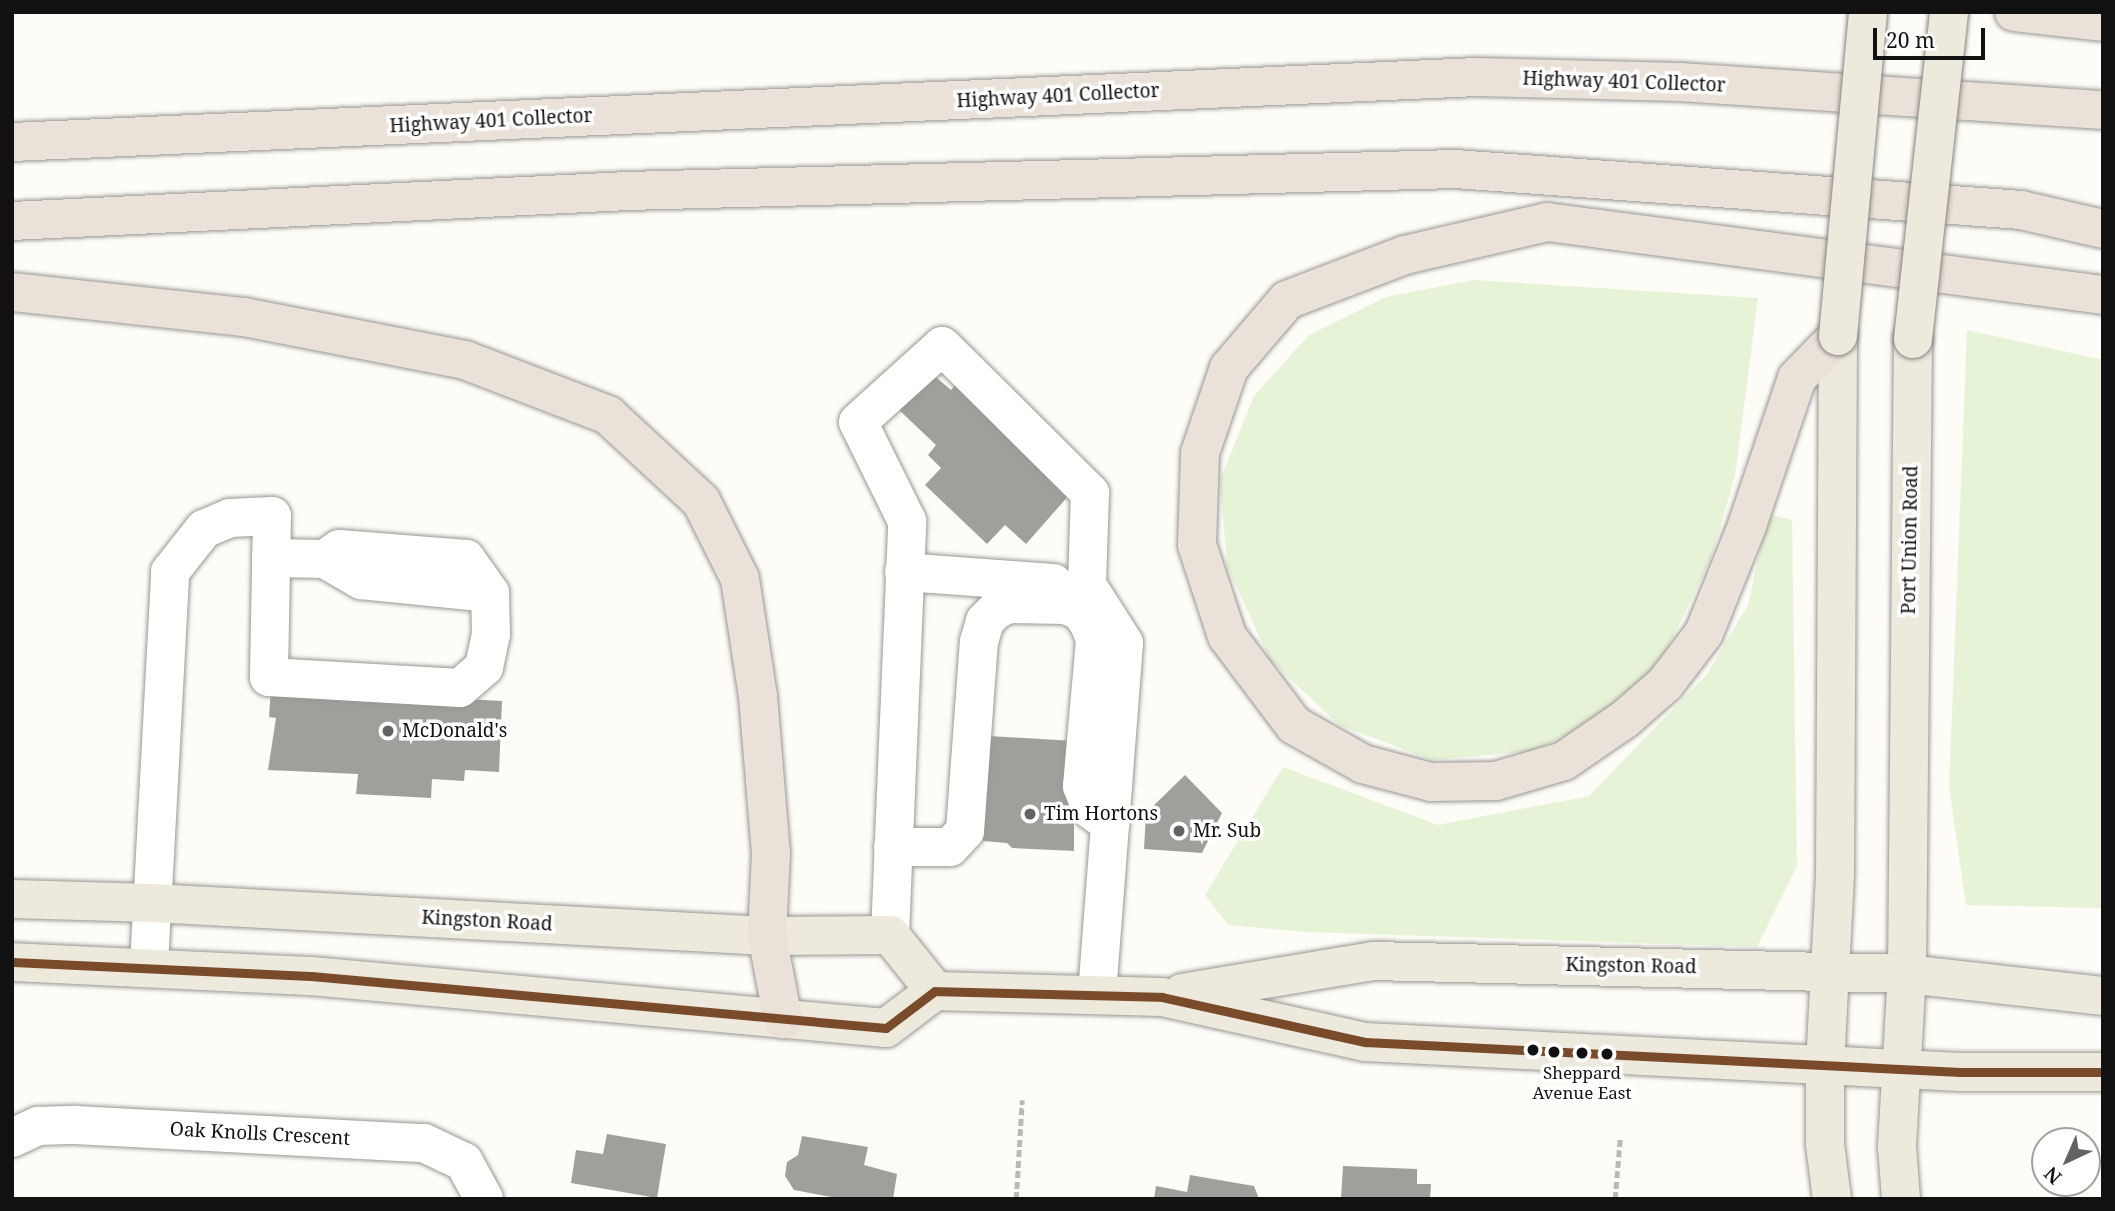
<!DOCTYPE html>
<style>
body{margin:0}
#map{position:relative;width:2115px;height:1211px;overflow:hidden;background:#fdfcf7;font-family:"Noto Serif",serif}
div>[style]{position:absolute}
.green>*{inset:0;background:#e7f3d7}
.building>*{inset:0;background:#a19f9c}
.path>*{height:4.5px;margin-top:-2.25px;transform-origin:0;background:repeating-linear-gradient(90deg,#b9b9b8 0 7px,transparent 0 10.5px)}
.roads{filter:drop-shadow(0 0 2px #979795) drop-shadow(0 0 2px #979795)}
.minor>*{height:38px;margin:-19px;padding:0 19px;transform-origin:19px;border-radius:19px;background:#fffffe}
.major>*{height:38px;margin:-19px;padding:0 19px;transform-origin:19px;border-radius:19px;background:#ede9dc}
.highway>*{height:38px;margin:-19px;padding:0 19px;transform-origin:19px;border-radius:19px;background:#eae1d8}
.bridges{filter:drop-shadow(0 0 2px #858482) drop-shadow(0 0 2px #858482)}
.major-bridge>*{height:38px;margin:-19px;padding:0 19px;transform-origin:19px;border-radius:19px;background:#ede9dc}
.bus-1>*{height:9px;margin:-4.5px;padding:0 4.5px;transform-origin:4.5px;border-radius:4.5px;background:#7a4b2a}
.dots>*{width:19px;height:19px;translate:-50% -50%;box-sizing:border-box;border:4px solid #fff;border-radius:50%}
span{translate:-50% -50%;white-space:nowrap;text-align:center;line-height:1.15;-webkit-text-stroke:7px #fff;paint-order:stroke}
.bus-label{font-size:17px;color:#111}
.street-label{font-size:19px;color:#111}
.poi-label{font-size:19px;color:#111}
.left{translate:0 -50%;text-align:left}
.frame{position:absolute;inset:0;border:14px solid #111;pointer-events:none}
.north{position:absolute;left:2031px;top:1127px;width:70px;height:70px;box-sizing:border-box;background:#fff;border:2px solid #a0a0a0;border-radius:50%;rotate:224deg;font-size:19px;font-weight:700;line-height:28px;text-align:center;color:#111}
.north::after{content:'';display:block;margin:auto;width:24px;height:32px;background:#646362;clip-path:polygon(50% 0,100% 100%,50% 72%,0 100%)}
.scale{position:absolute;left:1873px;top:28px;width:112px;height:32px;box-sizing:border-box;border:4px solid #111;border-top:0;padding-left:9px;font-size:21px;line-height:24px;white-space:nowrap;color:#111;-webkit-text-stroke:5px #fff;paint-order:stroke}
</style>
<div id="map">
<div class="green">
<i style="clip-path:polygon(1473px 280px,1758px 298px,1735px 476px,1710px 561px,1664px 656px,1613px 711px,1534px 751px,1432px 760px,1339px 725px,1270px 660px,1227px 566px,1220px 480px,1254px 396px,1309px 335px,1386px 297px)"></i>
<i style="clip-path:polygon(1967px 330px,2103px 360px,2103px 908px,1966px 905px,1949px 787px)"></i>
<i style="clip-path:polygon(1768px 514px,1792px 520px,1797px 866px,1757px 947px,1305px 932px,1228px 925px,1205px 895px,1283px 767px,1438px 825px,1589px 796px,1707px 674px,1748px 605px)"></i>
</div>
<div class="building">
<i style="clip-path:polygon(931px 373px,951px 390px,955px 385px,1071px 493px,1026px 544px,1005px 525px,987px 544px,925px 485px,941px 468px,928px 455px,936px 445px,898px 409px)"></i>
<i style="clip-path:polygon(271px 688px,502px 701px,499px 772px,465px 770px,464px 781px,432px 779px,431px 798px,356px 794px,358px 774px,268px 770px,276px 718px,269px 717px)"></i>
<i style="clip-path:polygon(989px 736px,1074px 741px,1074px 851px,1012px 848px,1007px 843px,983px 841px)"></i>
<i style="clip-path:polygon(1185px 775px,1222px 813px,1202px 853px,1144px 849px,1146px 813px)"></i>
<i style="clip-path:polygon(607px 1134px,666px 1144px,657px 1198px,571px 1183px,576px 1150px,603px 1154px)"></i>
<i style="clip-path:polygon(802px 1136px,868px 1147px,864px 1165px,897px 1174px,893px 1199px,842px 1199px,794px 1190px,785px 1176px,787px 1162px,798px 1155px)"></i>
<i style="clip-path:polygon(1343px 1166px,1417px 1169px,1417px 1184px,1431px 1184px,1430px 1199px,1341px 1199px)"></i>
<i style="clip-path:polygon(1190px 1175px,1254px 1186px,1259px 1199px,1154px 1199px,1156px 1186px,1187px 1192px)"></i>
</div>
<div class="path">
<i style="left:1016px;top:1199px;width:99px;rotate:-86.5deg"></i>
<i style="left:1615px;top:1199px;width:61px;rotate:-85.3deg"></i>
</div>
<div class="roads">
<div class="minor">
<i style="left:325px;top:559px;width:42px;rotate:30.3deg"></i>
<i style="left:361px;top:580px;width:130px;rotate:5.8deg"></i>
<i style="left:904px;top:572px;width:150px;rotate:4.2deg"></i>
<i style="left:893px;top:847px;width:57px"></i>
<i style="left:950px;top:847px;width:22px;rotate:-47deg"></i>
<i style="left:965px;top:831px;width:190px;rotate:-85.8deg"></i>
<i style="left:979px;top:642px;width:22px;rotate:-74deg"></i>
<i style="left:985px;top:621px;width:17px;rotate:-45deg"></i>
<i style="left:997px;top:609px;width:14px;rotate:-21deg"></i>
<i style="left:1010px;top:604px;width:55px;rotate:1deg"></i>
<i style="left:1065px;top:605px;width:16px;rotate:22deg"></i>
<i style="left:1080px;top:611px;width:16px;rotate:55deg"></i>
<i style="left:1089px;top:624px;width:17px;rotate:69deg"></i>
<i style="left:1095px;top:640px;width:147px;rotate:95.1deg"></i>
<i style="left:1082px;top:786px;width:26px;rotate:69deg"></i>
<i style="left:1091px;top:810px;width:24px;rotate:36deg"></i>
<i style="left:890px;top:935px;width:414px;rotate:-87.6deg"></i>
<i style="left:907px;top:521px;width:110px;rotate:-116.3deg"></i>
<i style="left:858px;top:422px;width:113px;rotate:-42.1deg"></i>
<i style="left:942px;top:346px;width:209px;rotate:44.8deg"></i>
<i style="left:1090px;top:493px;width:92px;rotate:91.9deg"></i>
<i style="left:1087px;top:585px;width:69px;rotate:57.5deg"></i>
<i style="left:1124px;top:643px;width:352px;rotate:94.4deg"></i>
<i style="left:149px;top:965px;width:394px;rotate:-86.9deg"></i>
<i style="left:170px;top:572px;width:55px;rotate:-51.7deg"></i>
<i style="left:204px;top:529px;width:28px;rotate:-23deg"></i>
<i style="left:230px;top:518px;width:42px;rotate:-2.7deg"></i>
<i style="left:272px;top:516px;width:161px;rotate:91.1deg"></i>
<i style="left:269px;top:677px;width:191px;rotate:3.3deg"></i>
<i style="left:460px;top:688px;width:32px;rotate:-41deg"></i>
<i style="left:484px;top:667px;width:34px;rotate:-78deg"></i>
<i style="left:491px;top:634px;width:41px;rotate:-91.4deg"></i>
<i style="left:490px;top:593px;width:42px;rotate:-125.2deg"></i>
<i style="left:466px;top:559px;width:127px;rotate:-175.5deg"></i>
<i style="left:339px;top:549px;width:17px;rotate:144deg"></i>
<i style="left:325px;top:559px;width:54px;rotate:-178.9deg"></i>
<i style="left:12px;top:1138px;width:29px;rotate:-25deg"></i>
<i style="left:38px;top:1126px;width:37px;rotate:-2deg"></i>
<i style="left:75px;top:1125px;width:349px;rotate:3deg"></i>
<i style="left:424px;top:1143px;width:44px;rotate:25.4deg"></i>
<i style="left:464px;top:1162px;width:42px;rotate:61.6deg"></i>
</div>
<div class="major">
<i style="left:12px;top:899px;width:140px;rotate:1.6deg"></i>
<i style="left:152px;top:903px;width:616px;rotate:3.07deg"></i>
<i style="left:767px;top:936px;width:123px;rotate:-0.5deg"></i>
<i style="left:890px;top:935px;width:72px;rotate:51.2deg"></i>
<i style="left:12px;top:962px;width:299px;rotate:2.7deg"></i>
<i style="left:311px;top:976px;width:577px;rotate:5.17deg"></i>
<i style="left:886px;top:1028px;width:61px;rotate:-37.1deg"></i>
<i style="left:935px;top:991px;width:227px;rotate:1.5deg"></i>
<i style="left:1162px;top:997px;width:208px;rotate:12.5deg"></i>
<i style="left:1365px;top:1042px;width:596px;rotate:2.89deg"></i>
<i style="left:1960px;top:1072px;width:143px"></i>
<i style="left:1182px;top:993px;width:194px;rotate:-9.5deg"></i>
<i style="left:1373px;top:961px;width:534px;rotate:1.39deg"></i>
<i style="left:1907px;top:974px;width:197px;rotate:6.4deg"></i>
<i style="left:1832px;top:1199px;width:55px;rotate:-97.3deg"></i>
<i style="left:1825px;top:1144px;width:78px;rotate:-90deg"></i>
<i style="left:1825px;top:1066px;width:192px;rotate:-87deg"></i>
<i style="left:1835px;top:874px;width:538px;rotate:-89.68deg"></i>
<i style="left:1901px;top:1199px;width:53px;rotate:-94.3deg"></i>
<i style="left:1897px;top:1146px;width:172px;rotate:-86.7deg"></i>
<i style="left:1907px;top:974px;width:635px;rotate:-89.46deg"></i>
</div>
<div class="highway">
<i style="left:2014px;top:12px;width:90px;rotate:6.4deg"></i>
<i style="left:12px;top:142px;width:1466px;rotate:-2.54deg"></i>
<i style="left:1477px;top:77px;width:203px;rotate:1.4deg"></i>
<i style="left:1680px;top:82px;width:424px;rotate:3.8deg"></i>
<i style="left:12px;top:221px;width:616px;rotate:-2.79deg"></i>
<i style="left:627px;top:191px;width:828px;rotate:-1.52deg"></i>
<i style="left:1455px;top:169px;width:567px;rotate:4.14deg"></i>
<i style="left:2021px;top:210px;width:84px;rotate:13deg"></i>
<i style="left:12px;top:292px;width:233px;rotate:6.2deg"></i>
<i style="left:244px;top:317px;width:225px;rotate:11deg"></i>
<i style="left:465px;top:360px;width:153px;rotate:21deg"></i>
<i style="left:608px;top:415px;width:127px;rotate:42.8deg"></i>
<i style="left:701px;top:501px;width:87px;rotate:63.4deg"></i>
<i style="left:740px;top:579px;width:118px;rotate:81.3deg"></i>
<i style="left:758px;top:696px;width:158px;rotate:85.3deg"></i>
<i style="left:771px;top:853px;width:83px;rotate:92.8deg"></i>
<i style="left:767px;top:936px;width:85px;rotate:79.1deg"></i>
<i style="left:1838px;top:336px;width:59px;rotate:134.3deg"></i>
<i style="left:1797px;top:378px;width:156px;rotate:108.7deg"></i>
<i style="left:1747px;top:526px;width:115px;rotate:111.9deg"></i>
<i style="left:1704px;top:633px;width:64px;rotate:127.4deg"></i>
<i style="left:1665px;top:684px;width:53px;rotate:138.8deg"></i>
<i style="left:1625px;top:719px;width:74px;rotate:145.5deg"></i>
<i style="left:1564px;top:761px;width:71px;rotate:163.6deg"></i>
<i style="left:1496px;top:781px;width:65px;rotate:179.1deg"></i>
<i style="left:1431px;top:782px;width:70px;rotate:-165.2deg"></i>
<i style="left:1363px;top:764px;width:79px;rotate:-150.5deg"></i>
<i style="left:1294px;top:725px;width:111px;rotate:-127deg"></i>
<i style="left:1227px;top:636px;width:96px;rotate:-108.2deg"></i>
<i style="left:1197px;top:545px;width:92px;rotate:-88.1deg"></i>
<i style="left:1200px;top:453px;width:90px;rotate:-71.2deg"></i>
<i style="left:1229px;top:368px;width:89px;rotate:-49.5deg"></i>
<i style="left:1287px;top:300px;width:126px;rotate:-20.9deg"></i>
<i style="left:1405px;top:255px;width:146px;rotate:-13.1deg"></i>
<i style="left:1547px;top:222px;width:561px;rotate:7.48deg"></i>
</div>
</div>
<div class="bridges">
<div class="major-bridge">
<i style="left:1838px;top:336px;width:325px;rotate:-84.7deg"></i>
<i style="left:1913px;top:339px;width:329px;rotate:-83.7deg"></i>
</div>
</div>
<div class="bus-1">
<i style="left:12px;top:962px;width:299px;rotate:2.7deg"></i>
<i style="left:311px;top:976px;width:577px;rotate:5.17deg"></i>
<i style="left:886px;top:1028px;width:61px;rotate:-37.1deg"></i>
<i style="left:935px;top:991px;width:227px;rotate:1.5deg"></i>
<i style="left:1162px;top:997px;width:208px;rotate:12.5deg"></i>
<i style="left:1365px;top:1042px;width:596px;rotate:2.89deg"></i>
<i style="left:1960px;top:1072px;width:143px"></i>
</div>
<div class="dots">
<i style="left:388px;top:731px;background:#646362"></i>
<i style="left:1030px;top:814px;background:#646362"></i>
<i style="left:1179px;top:831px;background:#646362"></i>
<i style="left:1533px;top:1050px;background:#111"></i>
<i style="left:1554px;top:1052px;background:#111"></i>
<i style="left:1582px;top:1053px;background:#111"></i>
<i style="left:1607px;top:1054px;background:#111"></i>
</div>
<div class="bus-label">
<span style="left:1582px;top:1083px">Sheppard<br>Avenue East</span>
</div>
<div class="street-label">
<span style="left:1624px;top:82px;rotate:2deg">Highway 401 Collector</span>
<span style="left:1058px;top:96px;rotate:-3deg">Highway 401 Collector</span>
<span style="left:491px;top:121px;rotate:-3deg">Highway 401 Collector</span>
<span style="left:1910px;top:540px;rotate:-89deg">Port Union Road</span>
<span style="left:487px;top:921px;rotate:3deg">Kingston Road</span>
<span style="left:1631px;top:966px;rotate:1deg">Kingston Road</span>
<span style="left:260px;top:1134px;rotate:3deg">Oak Knolls Crescent</span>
</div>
<div class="poi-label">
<span class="left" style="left:402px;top:731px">McDonald's</span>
<span class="left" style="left:1044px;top:814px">Tim Hortons</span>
<span class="left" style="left:1193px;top:831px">Mr. Sub</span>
</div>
<div class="frame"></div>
<div class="north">N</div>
<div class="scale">20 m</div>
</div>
